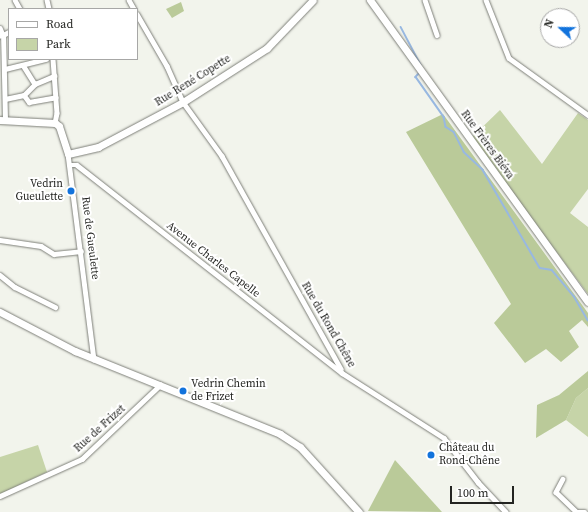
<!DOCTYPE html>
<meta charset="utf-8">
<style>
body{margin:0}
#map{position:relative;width:588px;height:512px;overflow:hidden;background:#f2f4ec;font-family:"Source Serif 4",serif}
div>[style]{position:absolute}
.green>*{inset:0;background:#c6d4a8}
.forest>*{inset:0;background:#baca99}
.stream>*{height:1.5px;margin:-0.75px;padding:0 0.75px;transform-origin:0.75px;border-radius:0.75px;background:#98b8e1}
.roads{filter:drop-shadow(0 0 1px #7d7f78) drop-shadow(0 0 1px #7d7f78)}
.street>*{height:4.5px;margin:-2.25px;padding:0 2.25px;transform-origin:2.25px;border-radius:2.25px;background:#fff}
.secondary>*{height:7px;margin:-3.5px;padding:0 3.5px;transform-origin:3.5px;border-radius:3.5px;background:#fff}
.dots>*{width:11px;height:11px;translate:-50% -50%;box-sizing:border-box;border:2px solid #fff;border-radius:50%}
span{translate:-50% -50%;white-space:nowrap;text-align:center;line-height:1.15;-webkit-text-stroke:4px #fff;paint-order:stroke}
.street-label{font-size:11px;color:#232421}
.poi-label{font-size:11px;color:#232421}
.right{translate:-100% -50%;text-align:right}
.left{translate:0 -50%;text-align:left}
.legend{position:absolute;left:8px;top:8px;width:130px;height:52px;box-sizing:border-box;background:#fff;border:1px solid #a7a7a6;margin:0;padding:5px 7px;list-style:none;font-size:12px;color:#232421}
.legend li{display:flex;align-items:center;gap:8px;height:20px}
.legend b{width:20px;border:1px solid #a7a7a6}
.north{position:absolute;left:540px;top:8px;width:40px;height:40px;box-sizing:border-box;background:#fff;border:1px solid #a7a7a6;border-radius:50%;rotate:292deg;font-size:11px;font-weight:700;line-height:16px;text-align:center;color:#232421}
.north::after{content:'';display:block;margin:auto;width:14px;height:18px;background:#1273dc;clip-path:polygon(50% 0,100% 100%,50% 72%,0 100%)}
.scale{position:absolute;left:450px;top:486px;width:64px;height:18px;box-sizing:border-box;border:2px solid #232421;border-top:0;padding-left:5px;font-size:12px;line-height:14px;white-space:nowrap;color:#232421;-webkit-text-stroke:3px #fff;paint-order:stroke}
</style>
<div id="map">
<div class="green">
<i style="clip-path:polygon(500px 110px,542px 164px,578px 113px,588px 120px,588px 189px,570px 213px,588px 227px,588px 294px,471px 138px)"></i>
<i style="clip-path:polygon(588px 388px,588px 437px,566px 420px,576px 398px)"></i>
<i style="clip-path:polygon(38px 445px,47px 472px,0 494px,0 457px)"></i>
</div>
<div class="forest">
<i style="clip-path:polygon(181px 2px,184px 11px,172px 18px,166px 9px)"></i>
<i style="clip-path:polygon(443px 114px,588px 313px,588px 327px,582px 320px,569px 331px,579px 347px,561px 362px,546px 349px,525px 363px,494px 323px,511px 304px,406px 132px)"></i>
<i style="clip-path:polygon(588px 371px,588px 388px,576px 398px,566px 420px,536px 438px,537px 405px,559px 395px)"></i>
<i style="clip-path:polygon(395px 460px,442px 512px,368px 511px)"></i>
</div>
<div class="stream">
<i style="left:401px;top:27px;width:43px;rotate:62.2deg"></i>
<i style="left:420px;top:73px;width:6px;rotate:135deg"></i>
<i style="left:416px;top:77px;width:49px;rotate:55deg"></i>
<i style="left:444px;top:117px;width:10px;rotate:79deg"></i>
<i style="left:446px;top:127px;width:9px;rotate:32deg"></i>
<i style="left:454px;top:132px;width:22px;rotate:63deg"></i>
<i style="left:464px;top:152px;width:26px;rotate:43deg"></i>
<i style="left:483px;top:170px;width:113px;rotate:59.8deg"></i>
<i style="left:540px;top:268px;width:12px;rotate:9deg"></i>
<i style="left:552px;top:270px;width:34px;rotate:50deg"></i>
<i style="left:574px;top:296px;width:28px;rotate:60deg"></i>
</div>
<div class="roads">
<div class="street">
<i style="left:15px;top:0;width:10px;rotate:61deg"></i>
<i style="left:47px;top:0;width:9px;rotate:77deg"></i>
<i style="left:129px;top:0;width:10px;rotate:61deg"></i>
<i style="left:425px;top:0;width:37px;rotate:71deg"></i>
<i style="left:486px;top:0;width:62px;rotate:68.4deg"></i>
<i style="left:509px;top:58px;width:97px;rotate:35.8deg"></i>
<i style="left:137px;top:14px;width:60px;rotate:60deg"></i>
<i style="left:167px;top:66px;width:39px;rotate:66deg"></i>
<i style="left:183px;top:102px;width:67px;rotate:54.2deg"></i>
<i style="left:222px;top:156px;width:244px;rotate:60.8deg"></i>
<i style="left:0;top:28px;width:8px;rotate:67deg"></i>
<i style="left:3px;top:35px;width:3px;rotate:162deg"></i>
<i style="left:53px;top:59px;width:54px;rotate:85.8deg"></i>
<i style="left:57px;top:113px;width:10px;rotate:101deg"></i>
<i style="left:23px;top:65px;width:22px;rotate:58deg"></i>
<i style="left:5px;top:69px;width:42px;rotate:-13.7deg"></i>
<i style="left:24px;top:95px;width:9px;rotate:54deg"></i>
<i style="left:29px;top:102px;width:27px;rotate:-10deg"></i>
<i style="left:5px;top:99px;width:19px;rotate:-12deg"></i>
<i style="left:24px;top:95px;width:16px;rotate:-45deg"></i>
<i style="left:35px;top:84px;width:21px;rotate:-23deg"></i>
<i style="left:5px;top:120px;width:85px;rotate:-91.3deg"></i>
<i style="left:3px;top:35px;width:7px;rotate:-27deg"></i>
<i style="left:68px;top:154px;width:207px;rotate:82.8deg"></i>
<i style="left:71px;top:165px;width:6px"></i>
<i style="left:77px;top:165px;width:337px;rotate:38.1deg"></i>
<i style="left:342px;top:373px;width:121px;rotate:32.5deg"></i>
<i style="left:444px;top:438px;width:56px;rotate:52.3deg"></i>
<i style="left:478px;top:482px;width:41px;rotate:47deg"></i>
<i style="left:0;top:240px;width:41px;rotate:8.3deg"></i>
<i style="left:41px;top:246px;width:15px;rotate:32deg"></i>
<i style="left:54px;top:254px;width:27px;rotate:-6deg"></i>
<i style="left:0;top:275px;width:19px;rotate:39deg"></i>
<i style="left:15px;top:287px;width:45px;rotate:26.6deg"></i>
<i style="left:563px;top:479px;width:15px;rotate:118deg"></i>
<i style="left:556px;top:492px;width:28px;rotate:44deg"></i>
<i style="left:0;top:496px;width:90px;rotate:-24.3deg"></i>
<i style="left:82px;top:459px;width:108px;rotate:-43.5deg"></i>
<i style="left:575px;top:512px;width:10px"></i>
</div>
<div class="secondary">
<i style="left:370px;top:0;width:372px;rotate:54.2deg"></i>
<i style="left:0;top:120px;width:55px;rotate:3.1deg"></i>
<i style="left:55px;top:123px;width:5px;rotate:37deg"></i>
<i style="left:59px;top:126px;width:29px;rotate:72deg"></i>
<i style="left:68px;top:154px;width:31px;rotate:-13deg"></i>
<i style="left:98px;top:147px;width:96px;rotate:-27.9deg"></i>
<i style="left:183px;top:102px;width:100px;rotate:-32.7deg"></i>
<i style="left:267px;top:48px;width:66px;rotate:-46.2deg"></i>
<i style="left:0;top:312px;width:85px;rotate:27.5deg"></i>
<i style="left:75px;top:351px;width:221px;rotate:22deg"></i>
<i style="left:280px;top:434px;width:24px;rotate:33deg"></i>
<i style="left:300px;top:447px;width:88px;rotate:47.8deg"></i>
</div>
</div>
<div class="dots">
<i style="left:71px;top:191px;background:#1273dc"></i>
<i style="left:183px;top:391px;background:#1273dc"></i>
<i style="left:431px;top:455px;background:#1273dc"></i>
</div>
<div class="street-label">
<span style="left:193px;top:81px;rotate:-32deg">Rue René Copette</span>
<span style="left:487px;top:145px;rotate:54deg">Rue Frères Biéva</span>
<span style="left:90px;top:238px;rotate:83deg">Rue de Gueulette</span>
<span style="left:213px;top:260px;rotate:38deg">Avenue Charles Capelle</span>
<span style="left:328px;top:325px;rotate:60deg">Rue du Rond Chêne</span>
<span style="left:100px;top:429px;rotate:-42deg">Rue de Frizet</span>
</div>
<div class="poi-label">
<span class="right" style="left:63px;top:191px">Vedrin<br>Gueulette</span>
<span class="left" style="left:191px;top:391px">Vedrin Chemin<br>de Frizet</span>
<span class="left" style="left:439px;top:455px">Château du<br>Rond-Chêne</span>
</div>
<ul class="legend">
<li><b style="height:5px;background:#fff"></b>Road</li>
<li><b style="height:11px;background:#c6d4a8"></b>Park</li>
</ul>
<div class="north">N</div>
<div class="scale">100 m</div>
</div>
